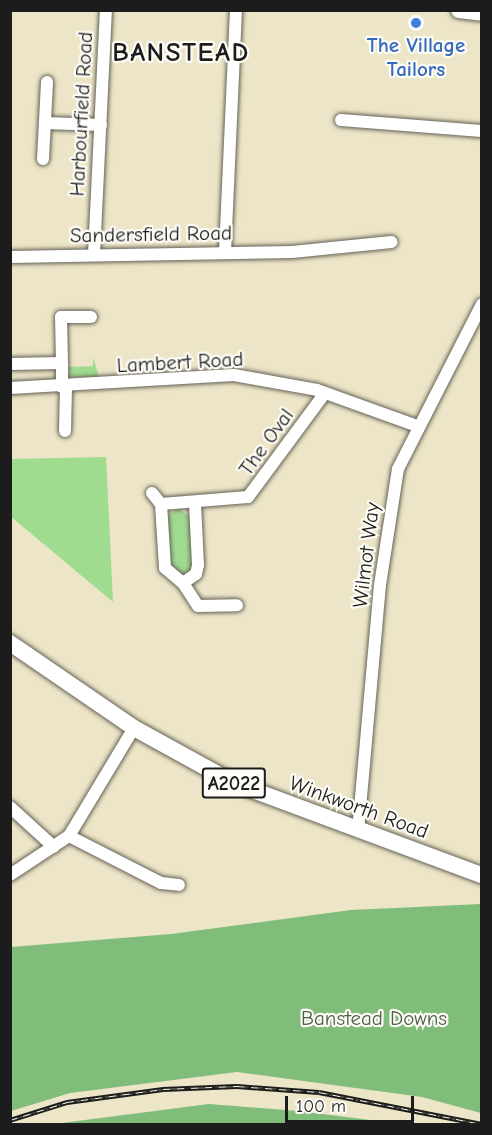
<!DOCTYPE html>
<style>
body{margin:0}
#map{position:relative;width:492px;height:1135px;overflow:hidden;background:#ede5c7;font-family:"Comic Neue",sans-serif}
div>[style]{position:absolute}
.green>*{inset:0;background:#a0dc90}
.forest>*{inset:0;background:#80bc7a}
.roads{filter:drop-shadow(0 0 2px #656258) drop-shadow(0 0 2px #656258)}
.minor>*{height:12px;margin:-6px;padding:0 6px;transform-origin:6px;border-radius:6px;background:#fff}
.major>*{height:16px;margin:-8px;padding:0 8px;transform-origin:8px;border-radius:8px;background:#fff}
.rail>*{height:4.5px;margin-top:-2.25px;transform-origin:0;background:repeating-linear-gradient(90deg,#fdfcf7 0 7px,#1c1c1c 0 14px);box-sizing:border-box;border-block:2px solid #1c1c1c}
.dots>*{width:16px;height:16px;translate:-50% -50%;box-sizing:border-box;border:3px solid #fdfcf7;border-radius:50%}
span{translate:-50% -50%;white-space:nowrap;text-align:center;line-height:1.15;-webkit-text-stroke:4.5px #fdfcf7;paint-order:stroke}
.shield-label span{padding:2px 4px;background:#fdfcf7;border:2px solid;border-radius:4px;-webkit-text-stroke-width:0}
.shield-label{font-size:20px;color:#1c1c1c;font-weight:700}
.shop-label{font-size:21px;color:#366cbe;font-weight:700}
.street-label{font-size:21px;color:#1c1c1c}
.park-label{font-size:21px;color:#4a5f45}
.district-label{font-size:27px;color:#1c1c1c;font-weight:700;letter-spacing:1.5px}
.frame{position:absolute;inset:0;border:12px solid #1c1c1c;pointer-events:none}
.scale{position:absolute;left:285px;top:1096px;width:129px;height:27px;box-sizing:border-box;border:3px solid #1c1c1c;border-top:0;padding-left:8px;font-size:18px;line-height:21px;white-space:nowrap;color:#1c1c1c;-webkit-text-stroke:4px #fdfcf7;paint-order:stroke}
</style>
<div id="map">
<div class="green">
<i style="clip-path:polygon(93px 357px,99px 377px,69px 377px,69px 367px,93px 366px)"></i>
<i style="clip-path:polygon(106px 457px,113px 602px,10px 516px,11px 459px)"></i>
<i style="clip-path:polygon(178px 508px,191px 517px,193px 569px,183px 579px,169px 570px,168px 516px)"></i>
</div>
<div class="forest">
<i style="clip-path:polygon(481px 904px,481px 1113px,422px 1097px,237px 1072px,70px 1093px,11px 1111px,11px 947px,171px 934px,351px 910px)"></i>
<i style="clip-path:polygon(209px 1104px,298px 1111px,403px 1124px,54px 1124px)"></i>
</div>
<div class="roads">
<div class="minor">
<i style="left:341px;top:120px;width:141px;rotate:4.5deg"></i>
<i style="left:45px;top:123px;width:56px;rotate:2deg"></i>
<i style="left:43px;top:159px;width:77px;rotate:-87deg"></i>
<i style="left:225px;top:252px;width:242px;rotate:-87.4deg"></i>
<i style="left:94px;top:254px;width:244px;rotate:-87.2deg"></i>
<i style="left:10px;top:257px;width:282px;rotate:-1deg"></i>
<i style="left:292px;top:252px;width:100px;rotate:-5.7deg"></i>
<i style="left:62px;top:363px;width:46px;rotate:-91.2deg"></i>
<i style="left:61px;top:317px;width:30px"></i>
<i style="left:10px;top:364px;width:52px;rotate:-1.1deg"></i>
<i style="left:62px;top:363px;width:24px;rotate:90deg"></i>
<i style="left:10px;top:388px;width:224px;rotate:-3.3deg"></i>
<i style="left:234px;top:375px;width:84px;rotate:10.2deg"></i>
<i style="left:317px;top:390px;width:106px;rotate:19.8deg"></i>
<i style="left:65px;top:431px;width:45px;rotate:-88.7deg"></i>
<i style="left:152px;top:493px;width:14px;rotate:51deg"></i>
<i style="left:161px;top:504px;width:64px;rotate:86.4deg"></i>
<i style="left:165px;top:568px;width:23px;rotate:40deg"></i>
<i style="left:183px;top:583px;width:16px;rotate:-35deg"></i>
<i style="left:196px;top:574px;width:9px;rotate:-77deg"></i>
<i style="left:198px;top:565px;width:61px;rotate:-92.8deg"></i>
<i style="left:161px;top:504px;width:87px;rotate:-4.6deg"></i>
<i style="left:248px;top:497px;width:129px;rotate:-53.5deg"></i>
<i style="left:183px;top:583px;width:27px;rotate:57deg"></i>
<i style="left:198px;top:606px;width:39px;rotate:-1deg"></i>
<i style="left:10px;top:807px;width:59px;rotate:42.3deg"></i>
<i style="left:358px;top:831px;width:247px;rotate:-84.9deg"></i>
<i style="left:380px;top:585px;width:117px;rotate:-81.2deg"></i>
<i style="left:398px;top:469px;width:185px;rotate:-63deg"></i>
<i style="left:69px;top:836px;width:103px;rotate:27.1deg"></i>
<i style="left:161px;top:883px;width:18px;rotate:6deg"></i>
<i style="left:10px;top:875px;width:71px;rotate:-33.5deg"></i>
<i style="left:69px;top:836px;width:126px;rotate:-59deg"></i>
</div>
<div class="major">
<i style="left:459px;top:10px;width:23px;rotate:7deg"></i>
<i style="left:10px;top:643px;width:150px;rotate:34.4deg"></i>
<i style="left:134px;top:728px;width:114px;rotate:28.8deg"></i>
<i style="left:234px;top:783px;width:265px;rotate:20.4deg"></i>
</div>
</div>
<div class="rail">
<i style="left:10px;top:1120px;width:60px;rotate:-17.5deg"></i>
<i style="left:67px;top:1102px;width:97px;rotate:-7.7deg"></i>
<i style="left:163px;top:1089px;width:74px;rotate:-2.3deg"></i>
<i style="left:237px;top:1086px;width:82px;rotate:4.2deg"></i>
<i style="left:319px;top:1092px;width:166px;rotate:11.1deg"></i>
</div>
<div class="dots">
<i style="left:416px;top:23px;background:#3f7fe0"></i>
</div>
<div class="shield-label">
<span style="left:234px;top:783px">A2022</span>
</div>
<div class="shop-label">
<span style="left:416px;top:57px">The Village<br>Tailors</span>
</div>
<div class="street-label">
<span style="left:81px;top:114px;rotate:-87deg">Harbourfield Road</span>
<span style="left:151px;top:234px;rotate:-1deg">Sandersfield Road</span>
<span style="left:180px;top:362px;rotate:-3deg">Lambert Road</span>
<span style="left:266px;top:442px;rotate:-54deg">The Oval</span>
<span style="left:366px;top:555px;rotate:-83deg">Wilmot Way</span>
<span style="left:359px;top:807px;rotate:20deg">Winkworth Road</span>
</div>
<div class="park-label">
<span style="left:374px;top:1018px">Banstead Downs</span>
</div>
<div class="district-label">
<span style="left:181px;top:53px">BANSTEAD</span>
</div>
<div class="frame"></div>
<div class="scale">100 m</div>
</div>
